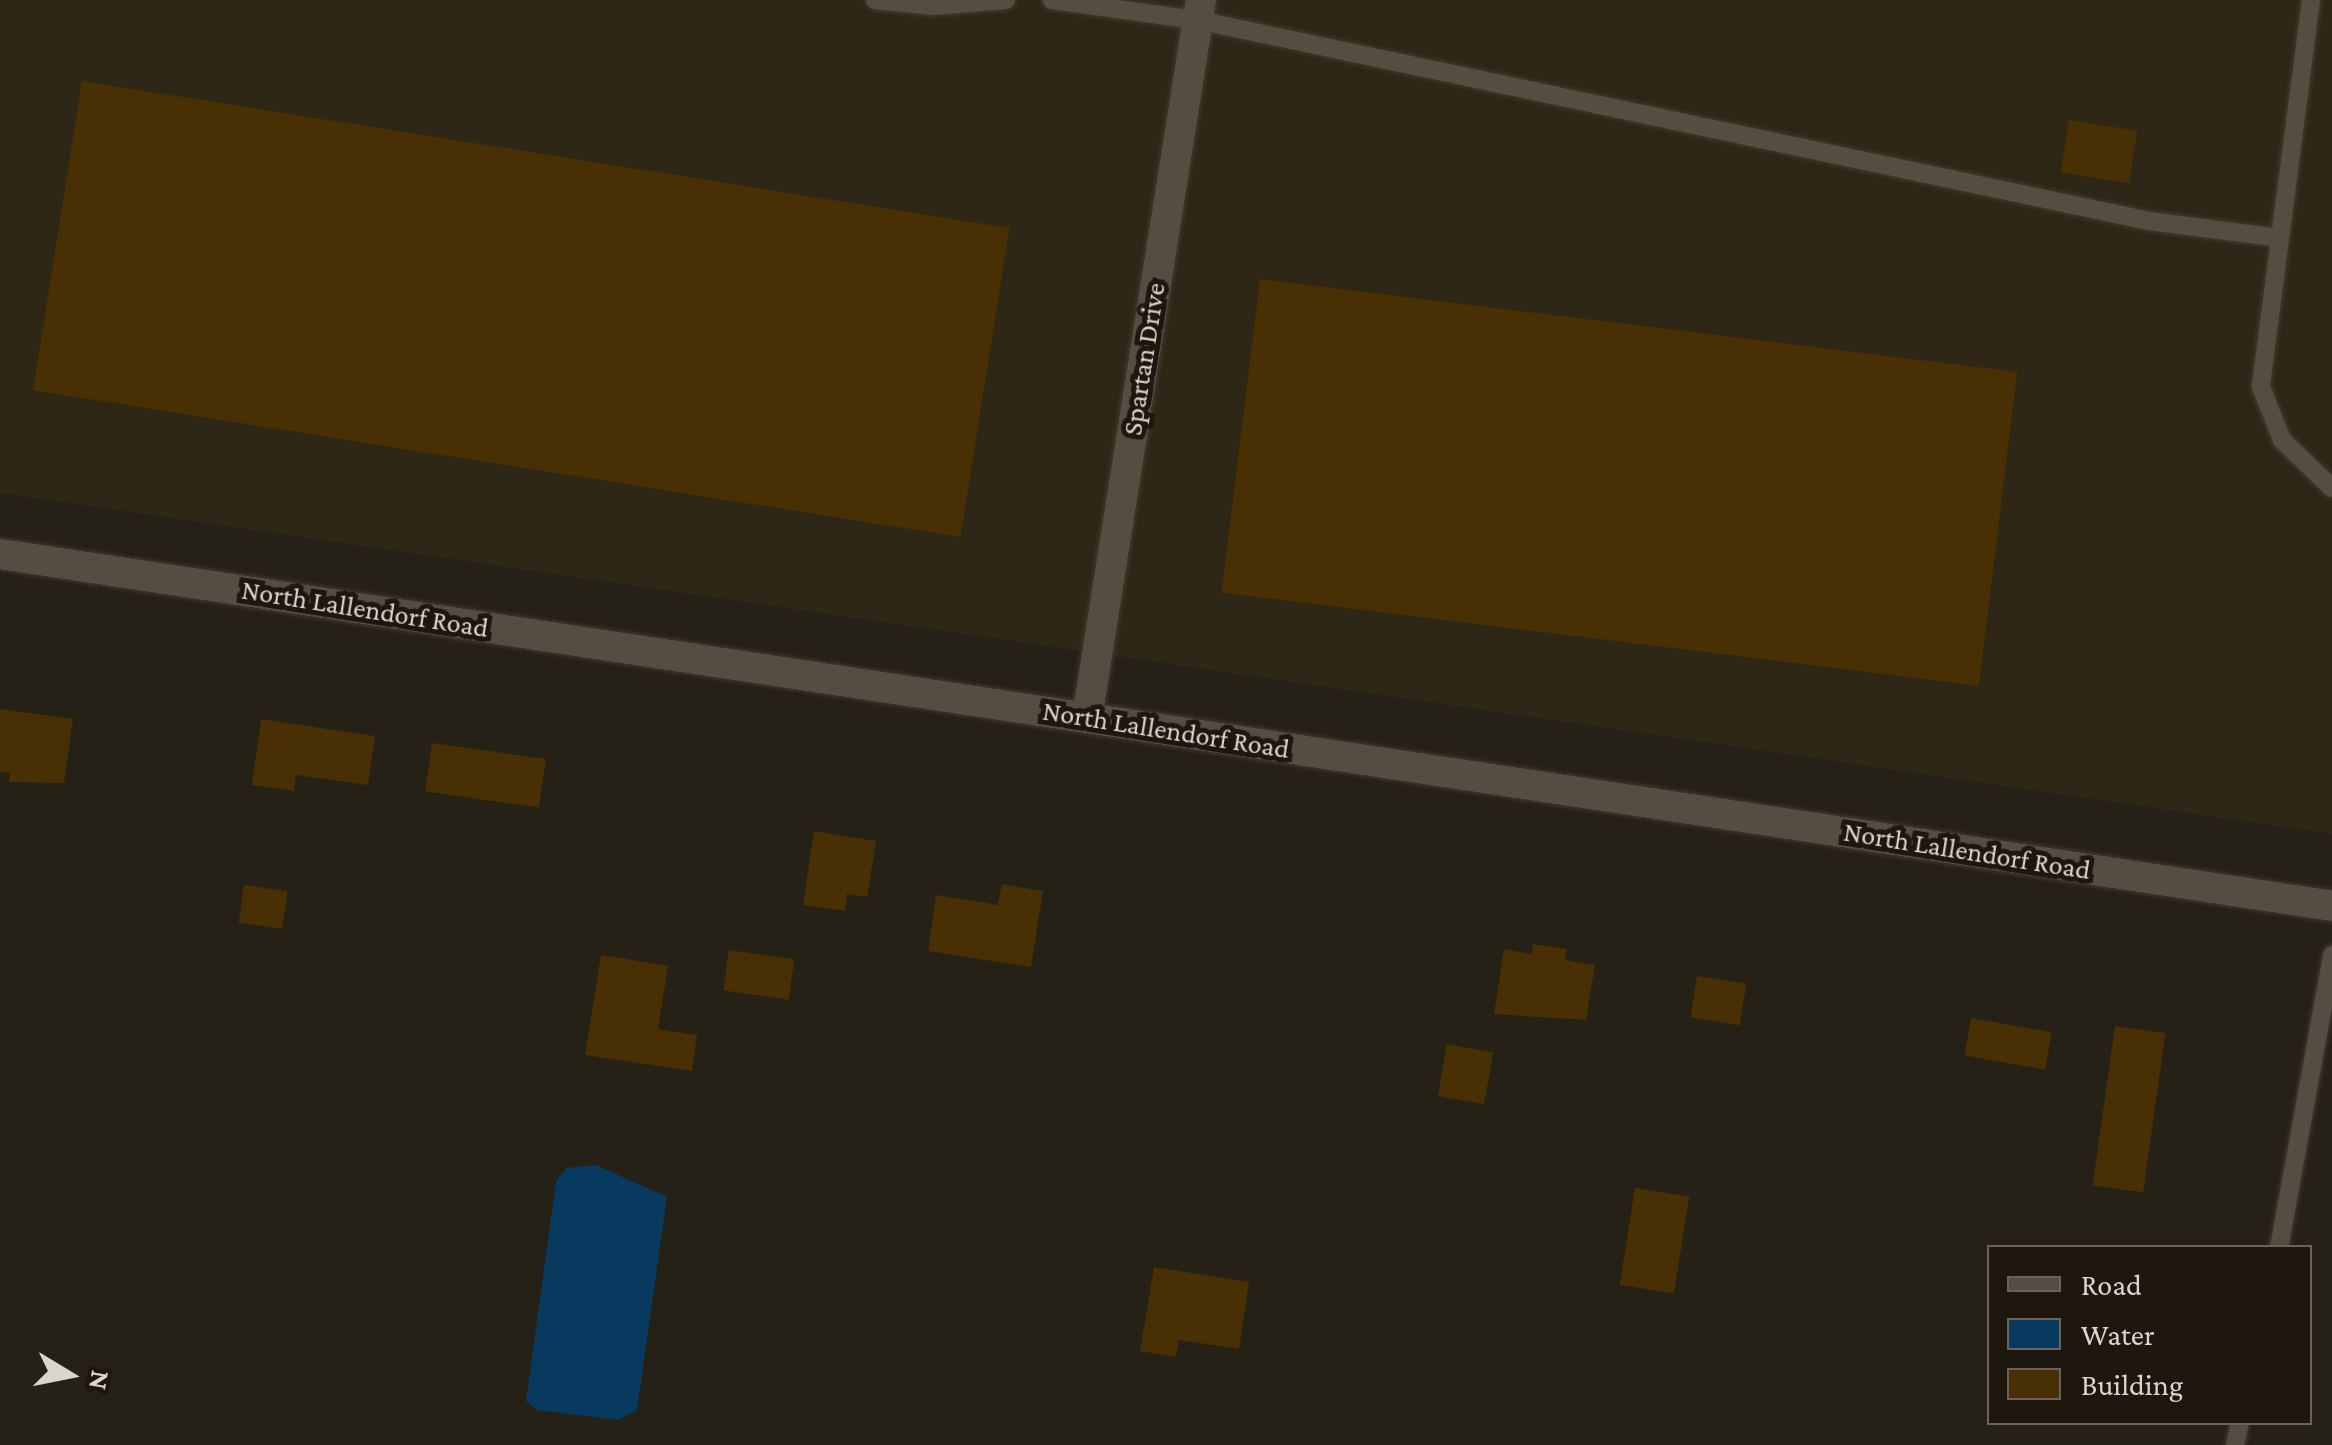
<!DOCTYPE html>
<style>
body{margin:0}
#map{position:relative;width:2332px;height:1445px;overflow:hidden;background:#262116;font-family:"Crimson Pro",serif}
div>[style]{position:absolute}
.built>*{inset:0;background:#2f2716}
.water>*{inset:0;background:#08395e}
.building>*{inset:0;background:#482f04;transform-origin:0 0}
.roads{filter:drop-shadow(0 0 2px #403b34) drop-shadow(0 0 2px #403b34)}
.lane>*{height:18px;margin:-9px;padding:0 9px;transform-origin:9px;border-radius:9px;background:#534d42}
.street>*{height:30px;margin:-15px;padding:0 15px;transform-origin:15px;border-radius:15px;background:#534d42}
.secondary>*{height:30px;margin:-15px;padding:0 15px;transform-origin:15px;border-radius:15px;background:#534d42}
span{translate:-50% -50%;white-space:nowrap;text-align:center;line-height:1.15;-webkit-text-stroke:10px #1d170d;paint-order:stroke}
.street-label{font-size:28px;color:#dad6cf}
.legend{position:absolute;left:1987px;top:1245px;width:325px;height:180px;box-sizing:border-box;background:#1d170d;border:2px solid #69635b;margin:0;padding:12px 18px;list-style:none;font-size:30px;color:#dad6cf}
.legend li{display:flex;align-items:center;gap:20px;height:50px}
.legend b{width:50px;border:2px solid #69635b}
.north{position:absolute;left:20px;top:1325px;width:100px;height:100px;-webkit-text-stroke:8px #1d170d;paint-order:stroke;rotate:100deg;font-size:28px;font-weight:700;line-height:40px;text-align:center;color:#dad6cf}
.north::after{content:'';display:block;margin:auto;width:35px;height:45px;background:#dad6cf;clip-path:polygon(50% 0,100% 100%,50% 72%,0 100%)}
</style>
<div id="map">
<div class="built">
<i style="clip-path:polygon(0 0,2332px 0,2332px 834px,0 493px)"></i>
</div>
<div class="water">
<i style="clip-path:polygon(596px 1165px,667px 1197px,637px 1410px,618px 1420px,537px 1410px,526px 1401px,556px 1181px,566px 1168px)"></i>
</div>
<div class="building">
<i style="left:82px;top:81px;width:939px;height:313px;rotate:9deg"></i>
<i style="left:2069px;top:120px;width:69px;height:53px;rotate:9deg"></i>
<i style="left:1260px;top:279px;width:763px;height:316px;rotate:7deg"></i>
<i style="clip-path:polygon(0 709px,73px 719px,64px 783px,9px 782px,10px 773px,0 772px)"></i>
<i style="clip-path:polygon(261px 719px,375px 736px,368px 785px,296px 775px,294px 791px,252px 785px)"></i>
<i style="left:432px;top:743px;width:115px;height:49px;rotate:8deg"></i>
<i style="clip-path:polygon(814px 831px,876px 841px,867px 897px,847px 894px,845px 911px,803px 905px)"></i>
<i style="clip-path:polygon(1002px 884px,1043px 891px,1031px 967px,928px 951px,936px 895px,998px 905px)"></i>
<i style="left:244px;top:885px;width:44px;height:38px;rotate:8deg"></i>
<i style="clip-path:polygon(1533px 944px,1567px 949px,1565px 960px,1595px 965px,1586px 1020px,1494px 1014px,1504px 949px,1532px 954px)"></i>
<i style="left:729px;top:950px;width:66px;height:41px;rotate:8deg"></i>
<i style="clip-path:polygon(601px 955px,668px 966px,658px 1029px,697px 1035px,692px 1071px,585px 1055px)"></i>
<i style="left:1697px;top:976px;width:50px;height:42px;rotate:9deg"></i>
<i style="left:1971px;top:1018px;width:82px;height:38px;rotate:10deg"></i>
<i style="left:2115px;top:1026px;width:51px;height:161px;rotate:8deg"></i>
<i style="left:1447px;top:1044px;width:47px;height:53px;rotate:10deg"></i>
<i style="left:1635px;top:1188px;width:55px;height:98px;rotate:9deg"></i>
<i style="clip-path:polygon(1154px 1267px,1249px 1282px,1239px 1349px,1179px 1340px,1176px 1357px,1140px 1351px)"></i>
</div>
<div class="roads">
<div class="lane">
<i style="left:875px;top:0;width:58px;rotate:5.9deg"></i>
<i style="left:933px;top:6px;width:73px;rotate:-4.7deg"></i>
<i style="left:1052px;top:0;width:146px;rotate:7.9deg"></i>
<i style="left:1197px;top:20px;width:973px;rotate:11.92deg"></i>
<i style="left:2149px;top:221px;width:132px;rotate:7.4deg"></i>
<i style="left:2311px;top:0;width:390px;rotate:97.4deg"></i>
<i style="left:2261px;top:387px;width:57px;rotate:68.4deg"></i>
<i style="left:2282px;top:440px;width:69px;rotate:43.8deg"></i>
<i style="left:2279px;top:1248px;width:298px;rotate:-79.7deg"></i>
<i style="left:2235px;top:1445px;width:24px;rotate:-78deg"></i>
</div>
<div class="street">
<i style="left:1087px;top:718px;width:727px;rotate:-80.98deg"></i>
</div>
<div class="secondary">
<i style="left:0;top:554px;width:2358px;rotate:8.58deg"></i>
</div>
</div>
<div class="street-label">
<span style="left:1144px;top:359px;rotate:-81deg">Spartan Drive</span>
<span style="left:365px;top:609px;rotate:9deg">North Lallendorf Road</span>
<span style="left:1166px;top:730px;rotate:9deg">North Lallendorf Road</span>
<span style="left:1967px;top:851px;rotate:9deg">North Lallendorf Road</span>
</div>
<ul class="legend">
<li><b style="height:12px;background:#534d42"></b>Road</li>
<li><b style="height:28px;background:#08395e"></b>Water</li>
<li><b style="height:28px;background:#482f04"></b>Building</li>
</ul>
<div class="north">N</div>
</div>
